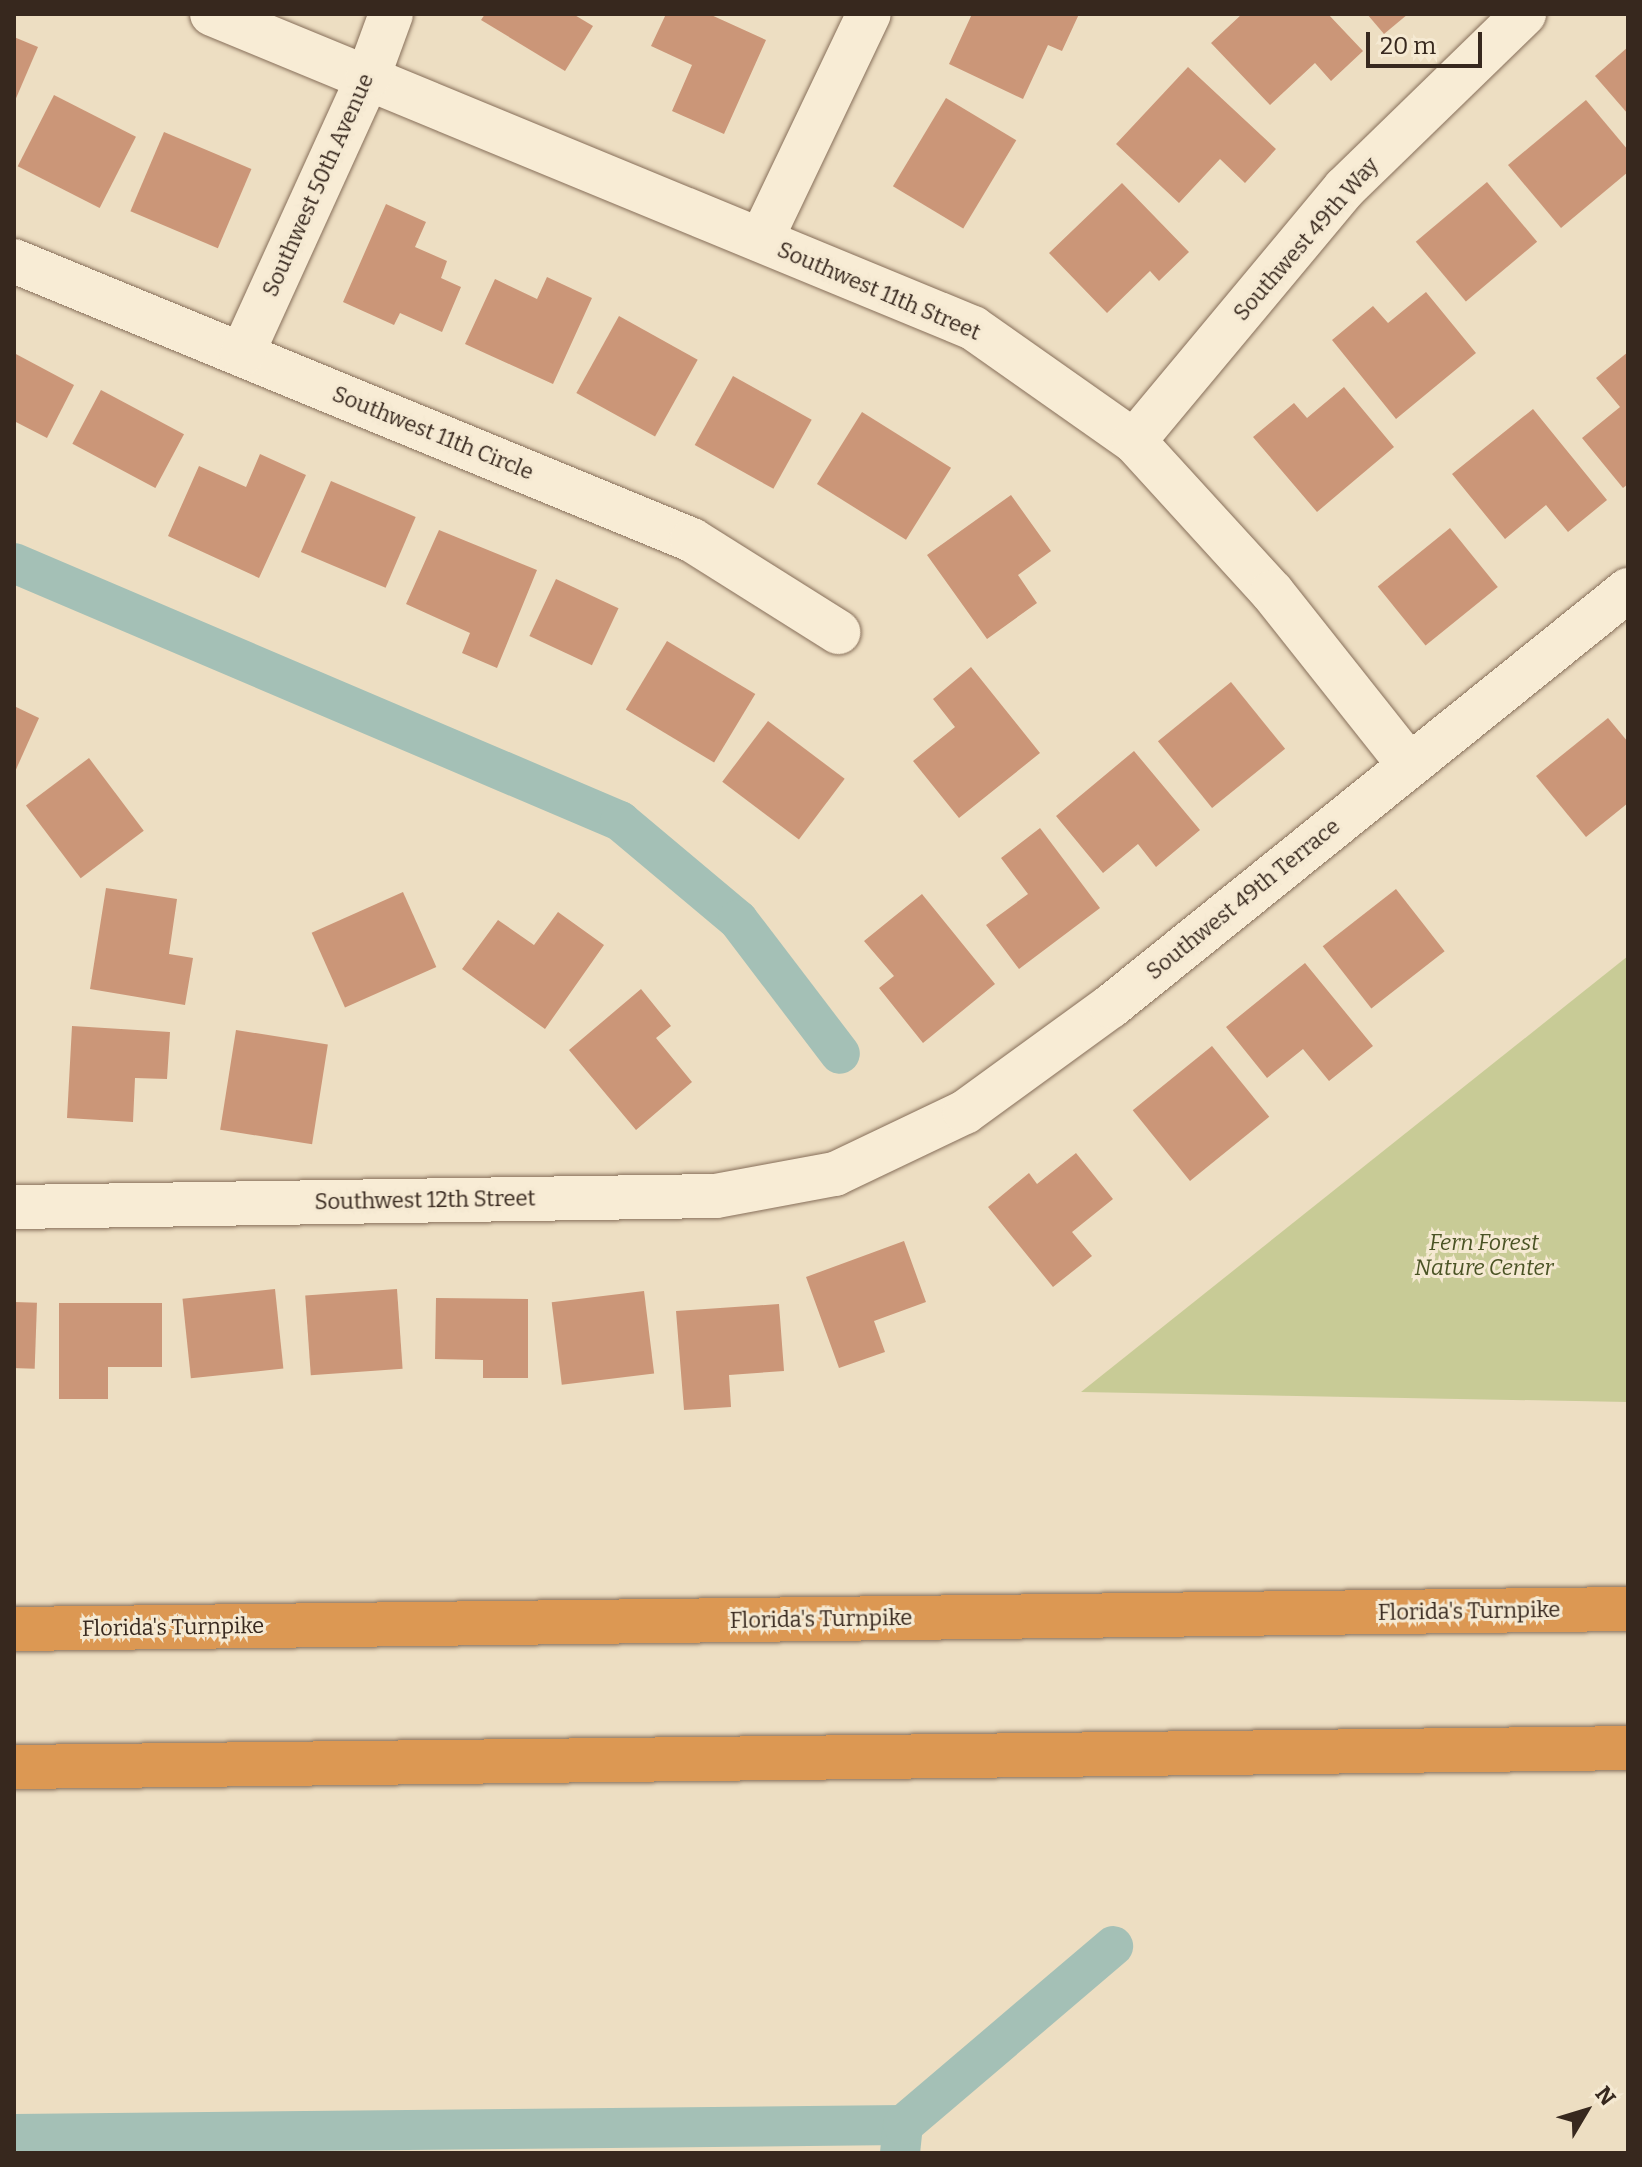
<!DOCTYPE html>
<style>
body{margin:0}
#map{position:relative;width:1642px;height:2167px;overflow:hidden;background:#eddec2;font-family:Bitter,serif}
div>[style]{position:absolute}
.green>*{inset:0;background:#c8cb96}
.canal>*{height:40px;margin:-20px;padding:0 20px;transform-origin:20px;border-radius:20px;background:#a4c0b6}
.building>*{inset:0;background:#cb9678;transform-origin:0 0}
.roads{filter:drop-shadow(0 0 2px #876f5a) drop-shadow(0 0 2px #876f5a)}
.minor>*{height:44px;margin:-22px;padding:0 22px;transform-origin:22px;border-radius:22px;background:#f8ecd5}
.motorway>*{height:44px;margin:-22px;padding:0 22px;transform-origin:22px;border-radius:22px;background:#dc9853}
span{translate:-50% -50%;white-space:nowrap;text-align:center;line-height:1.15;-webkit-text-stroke:6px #f5e9d2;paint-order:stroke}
.street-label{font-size:22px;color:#37281e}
.park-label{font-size:22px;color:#4a5324;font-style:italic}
.frame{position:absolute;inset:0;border:16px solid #37281e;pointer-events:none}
.north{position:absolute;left:1546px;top:2071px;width:80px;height:80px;-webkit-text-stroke:6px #f5e9d2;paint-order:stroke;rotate:52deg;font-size:22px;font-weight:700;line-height:32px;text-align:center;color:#37281e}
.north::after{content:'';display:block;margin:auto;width:28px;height:36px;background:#37281e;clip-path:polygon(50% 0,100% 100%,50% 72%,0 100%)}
.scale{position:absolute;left:1366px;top:32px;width:116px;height:36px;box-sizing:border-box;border:4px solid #37281e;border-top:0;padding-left:10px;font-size:24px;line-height:28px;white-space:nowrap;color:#37281e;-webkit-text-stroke:6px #f5e9d2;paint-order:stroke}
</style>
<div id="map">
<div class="green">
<i style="clip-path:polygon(1628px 956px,1628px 1402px,1081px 1392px)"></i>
</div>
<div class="canal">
<i style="left:14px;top:563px;width:659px;rotate:23.06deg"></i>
<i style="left:620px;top:821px;width:154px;rotate:40deg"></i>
<i style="left:738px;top:920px;width:168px;rotate:52.7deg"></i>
<i style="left:14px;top:2134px;width:889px;rotate:-0.58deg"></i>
<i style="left:900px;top:2153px;width:28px;rotate:-84deg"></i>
<i style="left:903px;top:2125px;width:276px;rotate:-40.4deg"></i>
</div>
<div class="building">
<i style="clip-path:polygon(485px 14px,573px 14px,593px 26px,565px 71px,481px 20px)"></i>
<i style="clip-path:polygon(666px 14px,709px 14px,766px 40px,724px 134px,672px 111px,692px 65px,651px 46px)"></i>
<i style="clip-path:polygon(972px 14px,1079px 14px,1062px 51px,1048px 45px,1023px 99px,949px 64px)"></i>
<i style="clip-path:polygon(1242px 14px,1328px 14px,1363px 51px,1331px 81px,1315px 63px,1270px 105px,1211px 43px)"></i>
<i style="clip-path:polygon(1367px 14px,1408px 14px,1384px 34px)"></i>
<i style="clip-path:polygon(14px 37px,38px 47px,14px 103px)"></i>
<i style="clip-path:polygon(1628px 47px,1628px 114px,1595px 76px)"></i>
<i style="clip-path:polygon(1188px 67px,1276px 149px,1245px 183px,1220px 159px,1179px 203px,1116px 144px)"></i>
<i style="left:54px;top:95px;width:92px;height:80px;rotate:27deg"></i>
<i style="left:946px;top:98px;width:82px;height:103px;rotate:31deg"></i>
<i style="clip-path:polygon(1586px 100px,1628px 150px,1628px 172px,1561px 228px,1508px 165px)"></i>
<i style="left:164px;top:132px;width:95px;height:86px;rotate:23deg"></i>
<i style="left:1487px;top:182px;width:78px;height:93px;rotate:50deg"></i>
<i style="clip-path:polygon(1122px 183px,1189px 252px,1159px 281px,1150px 271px,1107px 313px,1049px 253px)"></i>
<i style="clip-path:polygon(386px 204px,426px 222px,415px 247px,447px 261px,441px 278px,461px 287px,442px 332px,400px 313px,394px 325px,343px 302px)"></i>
<i style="clip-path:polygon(547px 277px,592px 298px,553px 384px,465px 344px,495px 279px,537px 299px)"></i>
<i style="clip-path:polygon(1426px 292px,1476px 353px,1396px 419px,1332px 340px,1373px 306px,1388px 323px)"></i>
<i style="left:619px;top:316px;width:90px;height:88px;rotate:29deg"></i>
<i style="clip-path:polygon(1628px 352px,1628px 484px,1623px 488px,1582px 438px,1620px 407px,1596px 378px)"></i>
<i style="clip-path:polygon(14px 353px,74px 385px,47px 438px,14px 421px)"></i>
<i style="left:733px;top:376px;width:90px;height:79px;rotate:29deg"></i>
<i style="clip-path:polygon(1344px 387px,1394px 447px,1317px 512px,1253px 437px,1294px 403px,1307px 418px)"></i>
<i style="left:101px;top:390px;width:94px;height:61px;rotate:28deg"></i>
<i style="clip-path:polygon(1533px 409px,1607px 500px,1568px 532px,1546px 505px,1505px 539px,1452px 474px)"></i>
<i style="left:862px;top:412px;width:105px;height:85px;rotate:32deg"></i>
<i style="clip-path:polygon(260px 454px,306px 475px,259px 578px,168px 536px,199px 466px,246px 487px)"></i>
<i style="left:331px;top:481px;width:92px;height:77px;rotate:23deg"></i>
<i style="clip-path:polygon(1011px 495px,1051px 551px,1018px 575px,1037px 603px,987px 639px,927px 555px)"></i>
<i style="left:1450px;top:528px;width:76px;height:93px;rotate:51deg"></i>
<i style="clip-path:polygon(439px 530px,537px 570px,497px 668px,462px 653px,470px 633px,406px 604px)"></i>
<i style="left:556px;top:579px;width:69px;height:63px;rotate:25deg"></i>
<i style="left:667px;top:641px;width:103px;height:80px;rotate:31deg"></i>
<i style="clip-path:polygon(971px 667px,1040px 753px,959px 818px,913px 761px,955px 727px,933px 699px)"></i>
<i style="left:1231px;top:682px;width:86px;height:94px;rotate:51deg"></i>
<i style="clip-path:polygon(14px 706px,39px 718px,14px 774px)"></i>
<i style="clip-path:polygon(1608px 718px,1628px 742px,1628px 803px,1586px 837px,1536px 776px)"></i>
<i style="left:768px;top:721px;width:96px;height:76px;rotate:37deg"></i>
<i style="clip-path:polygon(1134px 751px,1200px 830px,1156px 867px,1138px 844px,1103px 873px,1056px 816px)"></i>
<i style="left:89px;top:758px;width:91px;height:79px;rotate:53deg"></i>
<i style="clip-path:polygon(1040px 828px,1100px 908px,1019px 969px,986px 925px,1028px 894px,1001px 858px)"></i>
<i style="clip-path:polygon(106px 888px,177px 899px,169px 954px,193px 958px,185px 1005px,90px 989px)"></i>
<i style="left:1396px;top:889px;width:79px;height:93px;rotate:52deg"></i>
<i style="left:403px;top:892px;width:82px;height:100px;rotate:66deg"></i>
<i style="clip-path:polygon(922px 894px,995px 984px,923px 1043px,879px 988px,894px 976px,864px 941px)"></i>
<i style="clip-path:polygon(558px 912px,604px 945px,545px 1029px,462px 969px,498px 920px,534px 945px)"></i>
<i style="clip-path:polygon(1305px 963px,1373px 1046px,1329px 1081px,1303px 1049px,1267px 1078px,1226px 1027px)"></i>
<i style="clip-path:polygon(641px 989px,671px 1026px,656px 1038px,692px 1082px,636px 1130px,569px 1050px)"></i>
<i style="clip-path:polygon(72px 1026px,170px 1032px,167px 1079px,135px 1078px,133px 1122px,67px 1118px)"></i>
<i style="left:236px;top:1030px;width:93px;height:101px;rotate:9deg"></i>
<i style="left:1212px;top:1046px;width:91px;height:102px;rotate:51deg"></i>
<i style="clip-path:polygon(1076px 1153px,1113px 1199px,1072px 1232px,1092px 1256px,1053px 1287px,988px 1207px,1029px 1173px,1037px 1184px)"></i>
<i style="clip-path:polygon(904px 1241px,926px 1302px,874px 1321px,885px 1352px,839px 1368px,806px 1277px)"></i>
<i style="left:275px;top:1289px;width:80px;height:93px;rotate:84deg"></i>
<i style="left:397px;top:1289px;width:80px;height:92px;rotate:86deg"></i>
<i style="left:644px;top:1291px;width:83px;height:93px;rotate:83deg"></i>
<i style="clip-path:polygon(436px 1298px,528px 1299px,528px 1378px,483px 1378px,483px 1360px,435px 1359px)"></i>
<i style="left:14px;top:1302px;width:23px;height:66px;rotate:2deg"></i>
<i style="clip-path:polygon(59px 1303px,162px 1303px,162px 1367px,108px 1367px,108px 1399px,59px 1399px)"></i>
<i style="clip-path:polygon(779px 1304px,784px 1371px,729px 1375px,731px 1407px,684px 1410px,676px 1311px)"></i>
</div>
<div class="roads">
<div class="minor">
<i style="left:212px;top:14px;width:823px;rotate:22.42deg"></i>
<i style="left:973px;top:328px;width:197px;rotate:35.1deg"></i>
<i style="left:1134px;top:441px;width:205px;rotate:47.6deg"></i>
<i style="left:1272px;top:592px;width:221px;rotate:51.6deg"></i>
<i style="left:761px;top:240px;width:250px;rotate:-64.5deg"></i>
<i style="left:14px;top:261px;width:733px;rotate:22.37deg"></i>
<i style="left:692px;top:540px;width:173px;rotate:32.2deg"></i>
<i style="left:242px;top:354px;width:304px;rotate:-65.5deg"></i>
<i style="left:368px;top:77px;width:67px;rotate:-69.9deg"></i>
<i style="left:1134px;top:441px;width:329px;rotate:-50.2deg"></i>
<i style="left:1345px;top:188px;width:250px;rotate:-44.2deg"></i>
<i style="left:14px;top:1207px;width:702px;rotate:-0.9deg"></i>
<i style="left:716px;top:1196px;width:121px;rotate:-10.5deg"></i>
<i style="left:835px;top:1174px;width:144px;rotate:-25.5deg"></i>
<i style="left:965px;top:1112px;width:180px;rotate:-36deg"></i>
<i style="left:1111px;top:1006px;width:664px;rotate:-38.82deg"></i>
</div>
<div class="motorway">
<i style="left:14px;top:1629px;width:1614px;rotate:-0.71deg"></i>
<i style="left:14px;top:1767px;width:1614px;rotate:-0.67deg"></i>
</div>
</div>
<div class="street-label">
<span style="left:318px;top:185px;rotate:-66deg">Southwest 50th Avenue</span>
<span style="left:1306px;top:239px;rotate:-49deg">Southwest 49th Way</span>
<span style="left:879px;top:291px;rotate:23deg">Southwest 11th Street</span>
<span style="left:433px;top:433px;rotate:22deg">Southwest 11th Circle</span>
<span style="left:1243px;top:899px;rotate:-39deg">Southwest 49th Terrace</span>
<span style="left:425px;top:1200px;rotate:-1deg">Southwest 12th Street</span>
<span style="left:1469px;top:1611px;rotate:-1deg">Florida's Turnpike</span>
<span style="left:821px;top:1619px;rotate:-1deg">Florida's Turnpike</span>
<span style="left:173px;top:1627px;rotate:-1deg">Florida's Turnpike</span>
</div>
<div class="park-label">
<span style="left:1484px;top:1255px">Fern Forest<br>Nature Center</span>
</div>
<div class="frame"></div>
<div class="north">N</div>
<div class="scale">20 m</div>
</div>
